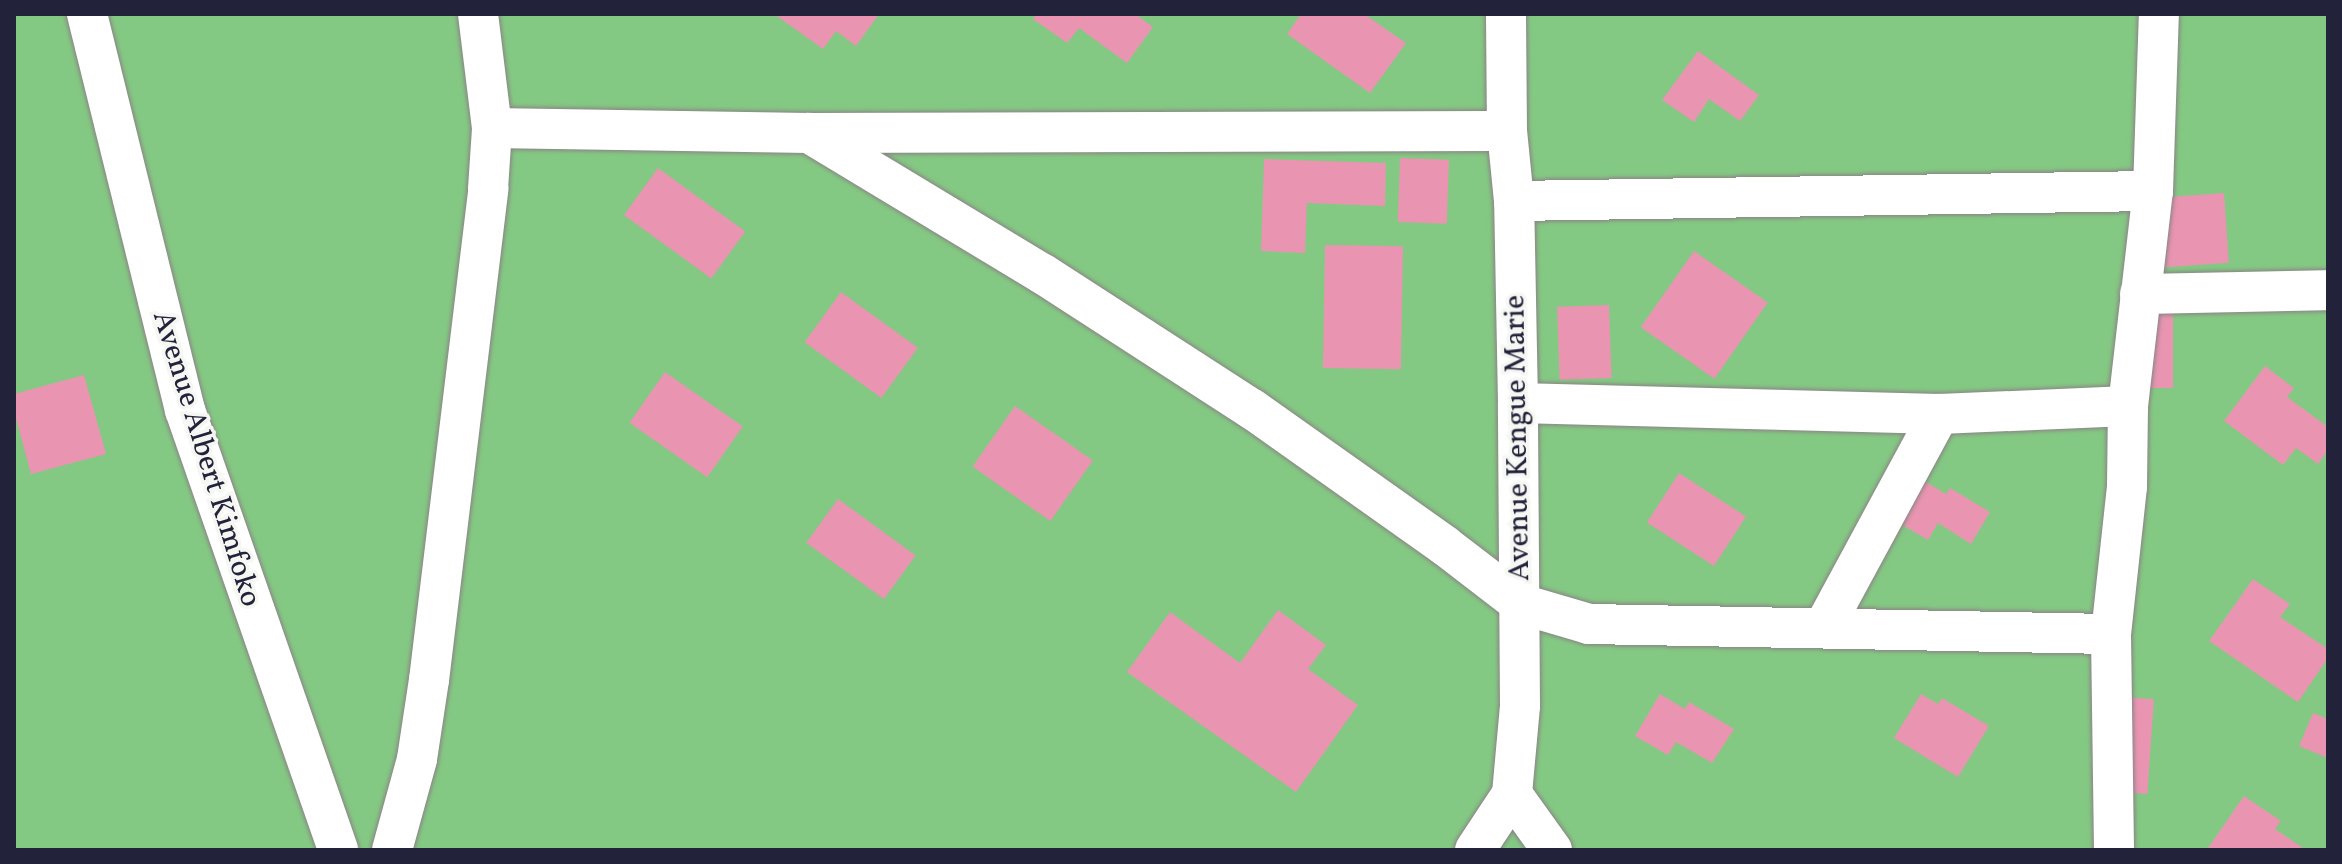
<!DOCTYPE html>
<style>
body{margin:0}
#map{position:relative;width:2342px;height:864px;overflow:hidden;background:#f2e5cf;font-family:Vollkorn,serif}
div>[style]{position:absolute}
.green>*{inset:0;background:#84c983;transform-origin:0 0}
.building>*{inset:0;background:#e994b0;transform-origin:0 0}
.roads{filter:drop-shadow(0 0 2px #8a8485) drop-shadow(0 0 2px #8a8485)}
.minor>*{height:40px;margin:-20px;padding:0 20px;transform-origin:20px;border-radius:20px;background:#fff}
span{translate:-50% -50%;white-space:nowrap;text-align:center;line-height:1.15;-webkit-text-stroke:7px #f6f6f2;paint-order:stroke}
.street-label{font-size:30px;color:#22223b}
.frame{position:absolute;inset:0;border:16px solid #22223b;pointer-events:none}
</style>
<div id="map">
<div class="green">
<i style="left:14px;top:14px;width:2314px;height:836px"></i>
</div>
<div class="building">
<i style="clip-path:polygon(774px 14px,879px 14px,856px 46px,836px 31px,823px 49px)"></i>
<i style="clip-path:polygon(1036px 14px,1135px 14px,1153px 27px,1127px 63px,1079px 28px,1067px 43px,1033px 19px)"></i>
<i style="clip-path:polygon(1301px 14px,1364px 14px,1406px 43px,1370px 93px,1287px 34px)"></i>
<i style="clip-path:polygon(1698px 51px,1759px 95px,1740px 121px,1709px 99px,1694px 122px,1662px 100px)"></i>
<i style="left:1400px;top:158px;width:49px;height:64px;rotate:2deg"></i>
<i style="clip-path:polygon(1264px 159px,1386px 163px,1385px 206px,1307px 203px,1305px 253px,1261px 251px)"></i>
<i style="left:658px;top:168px;width:108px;height:58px;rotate:36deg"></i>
<i style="left:2224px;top:193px;width:70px;height:67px;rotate:86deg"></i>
<i style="left:1325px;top:245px;width:78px;height:123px;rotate:1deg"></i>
<i style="left:1694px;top:251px;width:90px;height:93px;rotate:35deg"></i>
<i style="left:841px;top:292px;width:95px;height:62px;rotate:36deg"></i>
<i style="left:1609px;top:305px;width:73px;height:52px;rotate:88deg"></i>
<i style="left:2141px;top:309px;width:32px;height:79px"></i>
<i style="clip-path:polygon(2265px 366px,2294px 388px,2287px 397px,2328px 427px,2328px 450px,2318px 464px,2296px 448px,2283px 465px,2224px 421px)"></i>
<i style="left:665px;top:372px;width:95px;height:62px;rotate:35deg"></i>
<i style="clip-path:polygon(84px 375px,106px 454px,31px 474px,14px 411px,14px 394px)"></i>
<i style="left:1015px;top:406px;width:95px;height:74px;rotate:35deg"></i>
<i style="left:1679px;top:473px;width:80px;height:59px;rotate:33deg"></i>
<i style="clip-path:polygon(1921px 479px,1946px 494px,1950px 488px,1990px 512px,1971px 544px,1938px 523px,1928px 540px,1896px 521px)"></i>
<i style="left:838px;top:499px;width:96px;height:54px;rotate:36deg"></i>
<i style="clip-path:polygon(2253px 579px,2290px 604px,2280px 617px,2328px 649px,2328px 658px,2298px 702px,2209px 641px)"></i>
<i style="clip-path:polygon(1278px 610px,1326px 645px,1308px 669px,1358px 705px,1296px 792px,1127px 672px,1170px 612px,1240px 663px)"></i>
<i style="clip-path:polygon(1660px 694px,1685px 709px,1689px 702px,1734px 729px,1712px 763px,1676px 742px,1668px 755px,1635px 736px)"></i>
<i style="clip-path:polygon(1921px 694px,1938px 704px,1942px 698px,1989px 726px,1958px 777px,1894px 738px)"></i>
<i style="left:2123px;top:697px;width:31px;height:95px;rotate:4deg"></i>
<i style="clip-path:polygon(2313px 713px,2328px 719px,2328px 758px,2299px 746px)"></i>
<i style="clip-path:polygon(2244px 796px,2281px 821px,2275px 829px,2306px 850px,2208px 848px)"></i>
</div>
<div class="roads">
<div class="minor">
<i style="left:87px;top:14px;width:408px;rotate:76.1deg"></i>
<i style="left:185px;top:410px;width:466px;rotate:70.8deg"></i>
<i style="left:492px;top:128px;width:317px;rotate:0.9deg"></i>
<i style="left:809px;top:133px;width:698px;rotate:-0.16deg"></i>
<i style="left:809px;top:133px;width:273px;rotate:31.1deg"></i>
<i style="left:1043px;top:274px;width:249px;rotate:32.9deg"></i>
<i style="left:1252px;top:409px;width:235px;rotate:35.3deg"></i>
<i style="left:1444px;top:545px;width:97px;rotate:37.5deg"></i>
<i style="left:1521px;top:604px;width:71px;rotate:16.4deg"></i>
<i style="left:1589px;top:624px;width:522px;rotate:1.1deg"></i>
<i style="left:1514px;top:201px;width:639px;rotate:-0.9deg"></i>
<i style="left:2140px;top:294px;width:188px;rotate:-1.2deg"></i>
<i style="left:1518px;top:403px;width:421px;rotate:1.5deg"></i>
<i style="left:1939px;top:414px;width:189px;rotate:-2.4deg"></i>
<i style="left:1824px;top:627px;width:242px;rotate:-61.6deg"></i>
<i style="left:1512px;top:794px;width:69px;rotate:54.5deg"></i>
<i style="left:392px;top:850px;width:94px;rotate:-74.6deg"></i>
<i style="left:417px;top:759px;width:80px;rotate:-81.4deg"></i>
<i style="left:429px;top:680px;width:495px;rotate:-83.1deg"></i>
<i style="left:488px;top:189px;width:61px;rotate:-86.2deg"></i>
<i style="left:492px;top:128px;width:115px;rotate:-97deg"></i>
<i style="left:1475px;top:850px;width:67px;rotate:-56.5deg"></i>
<i style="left:1512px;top:794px;width:88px;rotate:-84.8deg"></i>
<i style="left:1520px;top:706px;width:303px;rotate:-90.4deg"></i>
<i style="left:1518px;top:403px;width:202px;rotate:-91.1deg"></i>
<i style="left:1514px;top:201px;width:70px;rotate:-95.7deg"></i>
<i style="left:1507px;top:131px;width:117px;rotate:-90.5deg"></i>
<i style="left:2114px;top:850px;width:216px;rotate:-90.8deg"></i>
<i style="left:2111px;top:634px;width:148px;rotate:-83.8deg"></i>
<i style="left:2127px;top:487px;width:81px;rotate:-89.3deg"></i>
<i style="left:2128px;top:406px;width:216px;rotate:-83.4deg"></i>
<i style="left:2153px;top:191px;width:177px;rotate:-88.1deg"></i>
</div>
</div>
<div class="street-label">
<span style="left:1518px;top:438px;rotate:-91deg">Avenue Kengue Marie</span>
<span style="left:206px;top:459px;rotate:73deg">Avenue Albert Kimfoko</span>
</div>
<div class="frame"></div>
</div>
